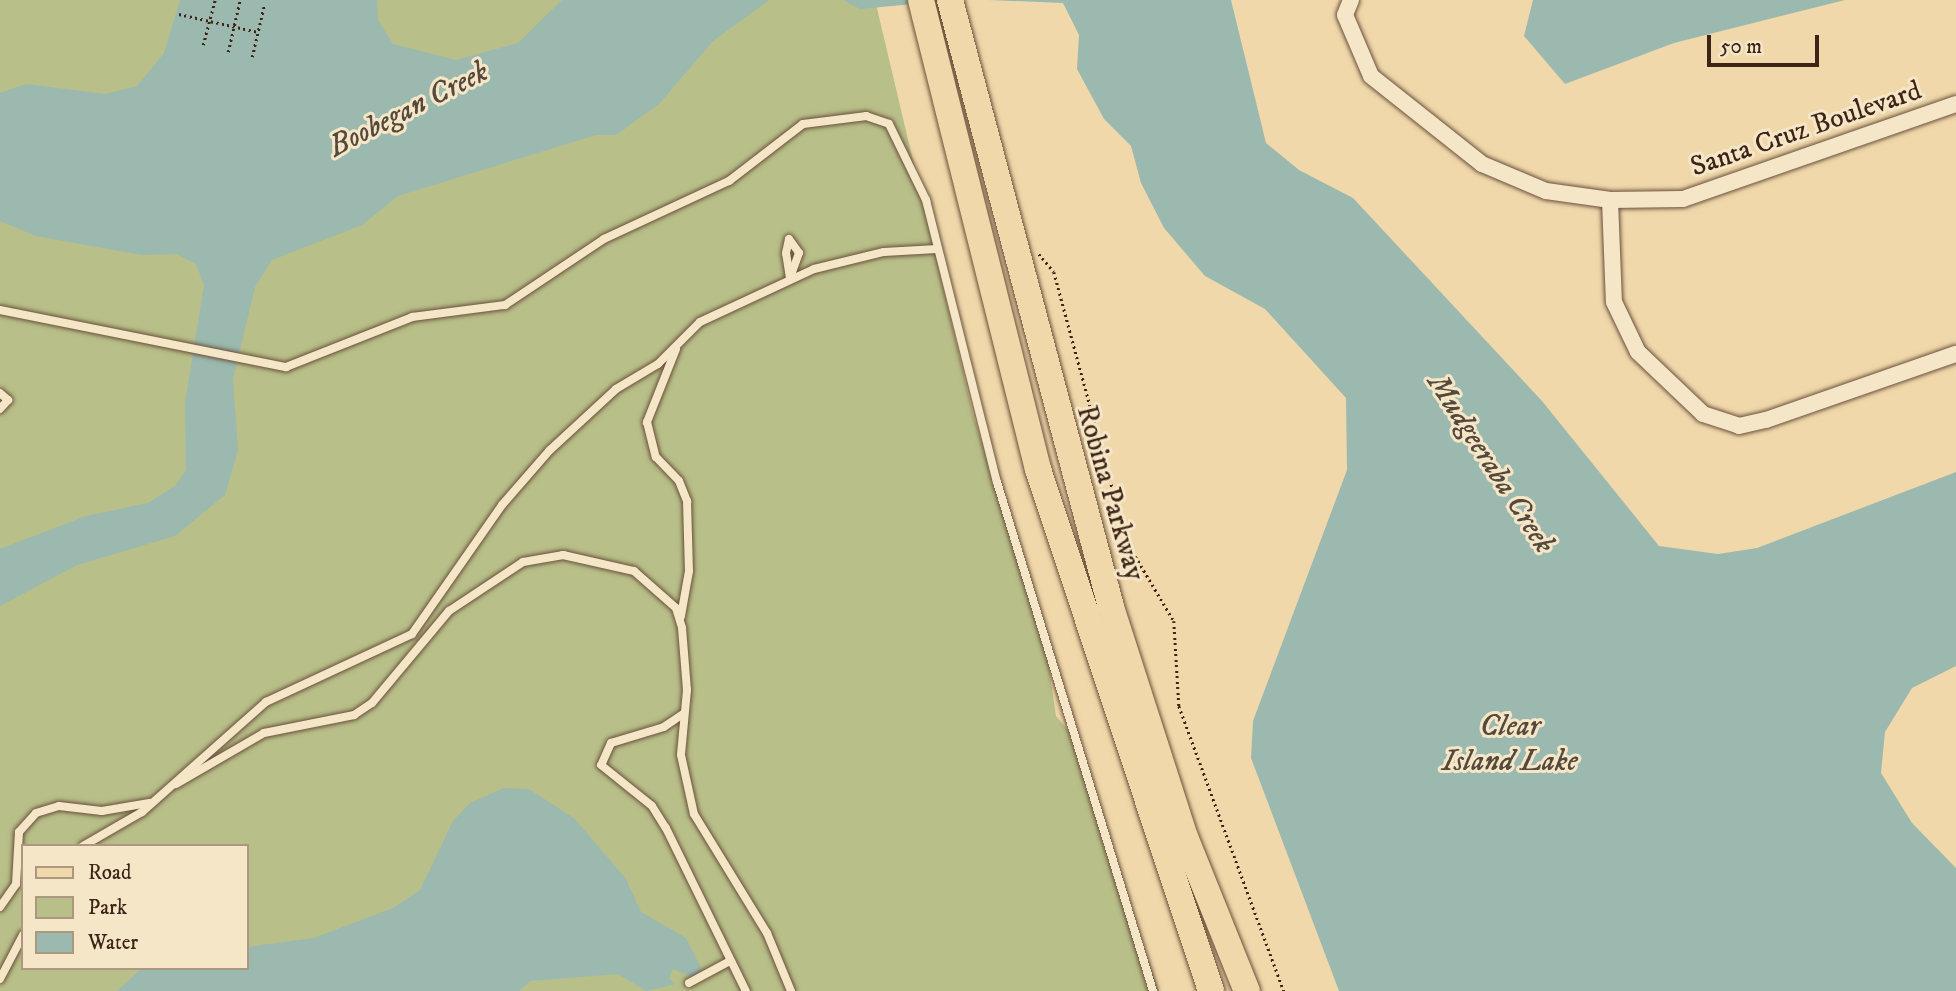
<!DOCTYPE html>
<style>
body{margin:0}
#map{position:relative;width:1956px;height:991px;overflow:hidden;background:#f0d8ab;font-family:"IM FELL DW Pica",serif}
div>[style]{position:absolute}
.green>*{inset:0;background:#b8bf89}
.water>*{inset:0;background:#9bb9af}
.path>*{height:2.5px;margin-top:-1.25px;transform-origin:0;background:repeating-linear-gradient(90deg,#3e2416 0 2px,transparent 0 5.5px)}
.roads{filter:drop-shadow(0 0 2px #6a513b) drop-shadow(0 0 2px #6a513b)}
.service>*{height:8px;margin:-4px;padding:0 4px;transform-origin:4px;border-radius:4px;background:#f5e6c8}
.minor>*{height:16px;margin:-8px;padding:0 8px;transform-origin:8px;border-radius:8px;background:#f5e6c8}
.primary>*{height:26px;margin:-13px;padding:0 13px;transform-origin:13px;border-radius:13px;background:#f0d8ab}
span{translate:-50% -50%;white-space:nowrap;text-align:center;line-height:1.15;-webkit-text-stroke:6px #f5e6c8;paint-order:stroke}
.street-label{font-size:28px;color:#3e2416}
.water-label{font-size:30px;color:#55493c;font-style:italic}
.legend{position:absolute;left:21px;top:844px;width:228px;height:126px;box-sizing:border-box;background:#f5e6c8;border:2px solid #ac9881;margin:0;padding:9px 12px;list-style:none;font-size:21px;color:#3e2416}
.legend li{display:flex;align-items:center;gap:14px;height:35px}
.legend b{width:35px;border:2px solid #ac9881}
.scale{position:absolute;left:1707px;top:35px;width:112px;height:32px;box-sizing:border-box;border:4px solid #3e2416;border-top:0;padding-left:9px;font-size:21px;line-height:24px;white-space:nowrap;color:#3e2416;-webkit-text-stroke:5px #f5e6c8;paint-order:stroke}
</style>
<div id="map">
<div class="green">
<i style="clip-path:polygon(evenodd,0 0,875px 0,973px 414px,1046px 647px,1056px 716px,1069px 731px,1159px 991px,0 991px,0 0,23px 846px,247px 846px,247px 968px,23px 968px,23px 846px)"></i>
</div>
<div class="water">
<i style="clip-path:polygon(180px 0,377px 0,378px 20px,393px 44px,456px 60px,518px 43px,562px 0,769px 0,713px 41px,659px 104px,616px 135px,596px 135px,398px 196px,362px 225px,272px 260px,255px 287px,233px 379px,238px 450px,225px 495px,175px 536px,77px 565px,0 606px,0 549px,86px 516px,148px 503px,176px 485px,186px 470px,185px 403px,204px 285px,196px 264px,177px 254px,142px 255px,36px 236px,0 221px,0 93px,26px 84px,105px 94px,137px 86px,164px 53px)"></i>
<i style="clip-path:polygon(843px 0,956px 0,860px 9px)"></i>
<i style="clip-path:polygon(988px 0,1231px 0,1266px 143px,1299px 170px,1353px 198px,1542px 401px,1659px 546px,1718px 554px,1757px 548px,1956px 472px,1956px 666px,1912px 688px,1885px 732px,1881px 773px,1912px 823px,1956px 868px,1956px 991px,1339px 991px,1251px 758px,1253px 721px,1347px 470px,1346px 398px,1265px 309px,1205px 276px,1164px 228px,1141px 183px,1131px 146px,1104px 119px,1077px 69px,1079px 35px,1063px 3px)"></i>
<i style="clip-path:polygon(1533px 0,1845px 0,1674px 43px,1565px 84px,1524px 36px)"></i>
<i style="clip-path:polygon(504px 788px,529px 789px,575px 819px,626px 879px,641px 912px,686px 938px,702px 970px,694px 978px,673px 969px,669px 978px,675px 984px,646px 991px,618px 974px,530px 981px,519px 991px,117px 991px,142px 968px,247px 968px,247px 947px,314px 938px,393px 908px,420px 890px,453px 821px,470px 803px)"></i>
</div>
<div class="path">
<i style="left:179px;top:14px;width:81px;rotate:12.8deg"></i>
<i style="left:203px;top:45px;width:47px;rotate:-75.1deg"></i>
<i style="left:228px;top:52px;width:53px;rotate:-77deg"></i>
<i style="left:252px;top:57px;width:52px;rotate:-76.8deg"></i>
<i style="left:1039px;top:254px;width:23px;rotate:50deg"></i>
<i style="left:1054px;top:272px;width:280px;rotate:74.9deg"></i>
<i style="left:1127px;top:542px;width:92px;rotate:59.3deg"></i>
<i style="left:1174px;top:621px;width:85px;rotate:86.6deg"></i>
<i style="left:1179px;top:706px;width:304px;rotate:69.8deg"></i>
</div>
<div class="roads">
<div class="service">
<i style="left:789px;top:239px;width:17px;rotate:54deg"></i>
<i style="left:799px;top:253px;width:27px;rotate:110deg"></i>
<i style="left:790px;top:278px;width:25px;rotate:-99deg"></i>
<i style="left:786px;top:253px;width:14px;rotate:-78deg"></i>
<i style="left:0;top:310px;width:292px;rotate:11.3deg"></i>
<i style="left:286px;top:367px;width:136px;rotate:-21.6deg"></i>
<i style="left:412px;top:317px;width:94px;rotate:-7.4deg"></i>
<i style="left:505px;top:305px;width:119px;rotate:-33.7deg"></i>
<i style="left:604px;top:239px;width:138px;rotate:-24.9deg"></i>
<i style="left:729px;top:181px;width:93px;rotate:-37.6deg"></i>
<i style="left:803px;top:124px;width:64px;rotate:-7.2deg"></i>
<i style="left:866px;top:116px;width:24px;rotate:19deg"></i>
<i style="left:889px;top:124px;width:85px;rotate:64deg"></i>
<i style="left:926px;top:200px;width:291px;rotate:75.9deg"></i>
<i style="left:997px;top:482px;width:532px;rotate:72.96deg"></i>
<i style="left:676px;top:349px;width:79px;rotate:111.7deg"></i>
<i style="left:647px;top:422px;width:36px;rotate:76deg"></i>
<i style="left:656px;top:457px;width:33px;rotate:46deg"></i>
<i style="left:679px;top:481px;width:22px;rotate:68deg"></i>
<i style="left:687px;top:501px;width:70px;rotate:88.4deg"></i>
<i style="left:689px;top:571px;width:46px;rotate:100.1deg"></i>
<i style="left:0;top:393px;width:11px;rotate:41deg"></i>
<i style="left:8px;top:400px;width:12px;rotate:132deg"></i>
<i style="left:683px;top:714px;width:23px;rotate:146deg"></i>
<i style="left:664px;top:727px;width:55px;rotate:163.2deg"></i>
<i style="left:611px;top:743px;width:24px;rotate:114deg"></i>
<i style="left:601px;top:765px;width:65px;rotate:38.8deg"></i>
<i style="left:652px;top:806px;width:26px;rotate:58deg"></i>
<i style="left:666px;top:828px;width:182px;rotate:63.9deg"></i>
<i style="left:176px;top:784px;width:102px;rotate:-30.1deg"></i>
<i style="left:264px;top:733px;width:92px;rotate:-11.3deg"></i>
<i style="left:354px;top:715px;width:22px;rotate:-34deg"></i>
<i style="left:372px;top:703px;width:120px;rotate:-50.1deg"></i>
<i style="left:449px;top:611px;width:89px;rotate:-33.5deg"></i>
<i style="left:523px;top:562px;width:41px;rotate:-9.9deg"></i>
<i style="left:563px;top:555px;width:73px;rotate:12.7deg"></i>
<i style="left:634px;top:571px;width:56px;rotate:41.4deg"></i>
<i style="left:676px;top:608px;width:21px;rotate:73deg"></i>
<i style="left:682px;top:628px;width:62px;rotate:85.4deg"></i>
<i style="left:687px;top:690px;width:65px;rotate:95.3deg"></i>
<i style="left:681px;top:755px;width:60px;rotate:77.6deg"></i>
<i style="left:694px;top:814px;width:140px;rotate:58.5deg"></i>
<i style="left:767px;top:933px;width:63px;rotate:67.5deg"></i>
<i style="left:83px;top:846px;width:68px;rotate:-30deg"></i>
<i style="left:142px;top:812px;width:166px;rotate:-41.6deg"></i>
<i style="left:266px;top:702px;width:161px;rotate:-25deg"></i>
<i style="left:412px;top:634px;width:157px;rotate:-55.1deg"></i>
<i style="left:502px;top:505px;width:73px;rotate:-48.9deg"></i>
<i style="left:550px;top:450px;width:90px;rotate:-42.7deg"></i>
<i style="left:616px;top:389px;width:49px;rotate:-30.8deg"></i>
<i style="left:658px;top:364px;width:59px;rotate:-45deg"></i>
<i style="left:700px;top:322px;width:126px;rotate:-24.9deg"></i>
<i style="left:814px;top:269px;width:72px;rotate:-13.7deg"></i>
<i style="left:884px;top:252px;width:53px;rotate:-3.2deg"></i>
<i style="left:0;top:907px;width:28px;rotate:-55deg"></i>
<i style="left:16px;top:884px;width:52px;rotate:-86.7deg"></i>
<i style="left:19px;top:832px;width:25px;rotate:-48deg"></i>
<i style="left:36px;top:813px;width:24px;rotate:-17deg"></i>
<i style="left:59px;top:806px;width:43px;rotate:6.6deg"></i>
<i style="left:102px;top:811px;width:48px;rotate:-9.7deg"></i>
<i style="left:0;top:979px;width:50px;rotate:-62.4deg"></i>
<i style="left:689px;top:983px;width:47px;rotate:-28.2deg"></i>
</div>
<div class="minor">
<i style="left:1351px;top:0;width:16px;rotate:112deg"></i>
<i style="left:1345px;top:15px;width:66px;rotate:66.9deg"></i>
<i style="left:1371px;top:76px;width:142px;rotate:38.4deg"></i>
<i style="left:1482px;top:164px;width:69px;rotate:22.9deg"></i>
<i style="left:1546px;top:191px;width:65px;rotate:8deg"></i>
<i style="left:1610px;top:200px;width:73px;rotate:-0.8deg"></i>
<i style="left:1683px;top:199px;width:289px;rotate:-19.2deg"></i>
<i style="left:1610px;top:200px;width:102px;rotate:87.8deg"></i>
<i style="left:1614px;top:302px;width:55px;rotate:64.4deg"></i>
<i style="left:1638px;top:352px;width:90px;rotate:43.6deg"></i>
<i style="left:1703px;top:414px;width:38px;rotate:18deg"></i>
<i style="left:1739px;top:426px;width:28px;rotate:-13deg"></i>
<i style="left:1766px;top:420px;width:201px;rotate:-19.2deg"></i>
</div>
<div class="primary">
<i style="left:921px;top:0;width:483px;rotate:76deg"></i>
<i style="left:1038px;top:469px;width:550px;rotate:71.66deg"></i>
<i style="left:950px;top:0;width:628px;rotate:75.14deg"></i>
<i style="left:1111px;top:607px;width:242px;rotate:72.2deg"></i>
<i style="left:1185px;top:837px;width:166px;rotate:68.1deg"></i>
</div>
</div>
<div class="street-label">
<span style="left:1806px;top:129px;rotate:-19deg">Santa Cruz Boulevard</span>
<span style="left:1110px;top:493px;rotate:74deg">Robina Parkway</span>
</div>
<div class="water-label">
<span style="left:409px;top:110px;rotate:-27deg">Boobegan Creek</span>
<span style="left:1490px;top:464px;rotate:57deg">Mudgeeraba Creek</span>
<span style="left:1510px;top:744px">Clear<br>Island Lake</span>
</div>
<ul class="legend">
<li><b style="height:9px;background:#f0d8ab"></b>Road</li>
<li><b style="height:19px;background:#b8bf89"></b>Park</li>
<li><b style="height:19px;background:#9bb9af"></b>Water</li>
</ul>
<div class="scale">50 m</div>
</div>
